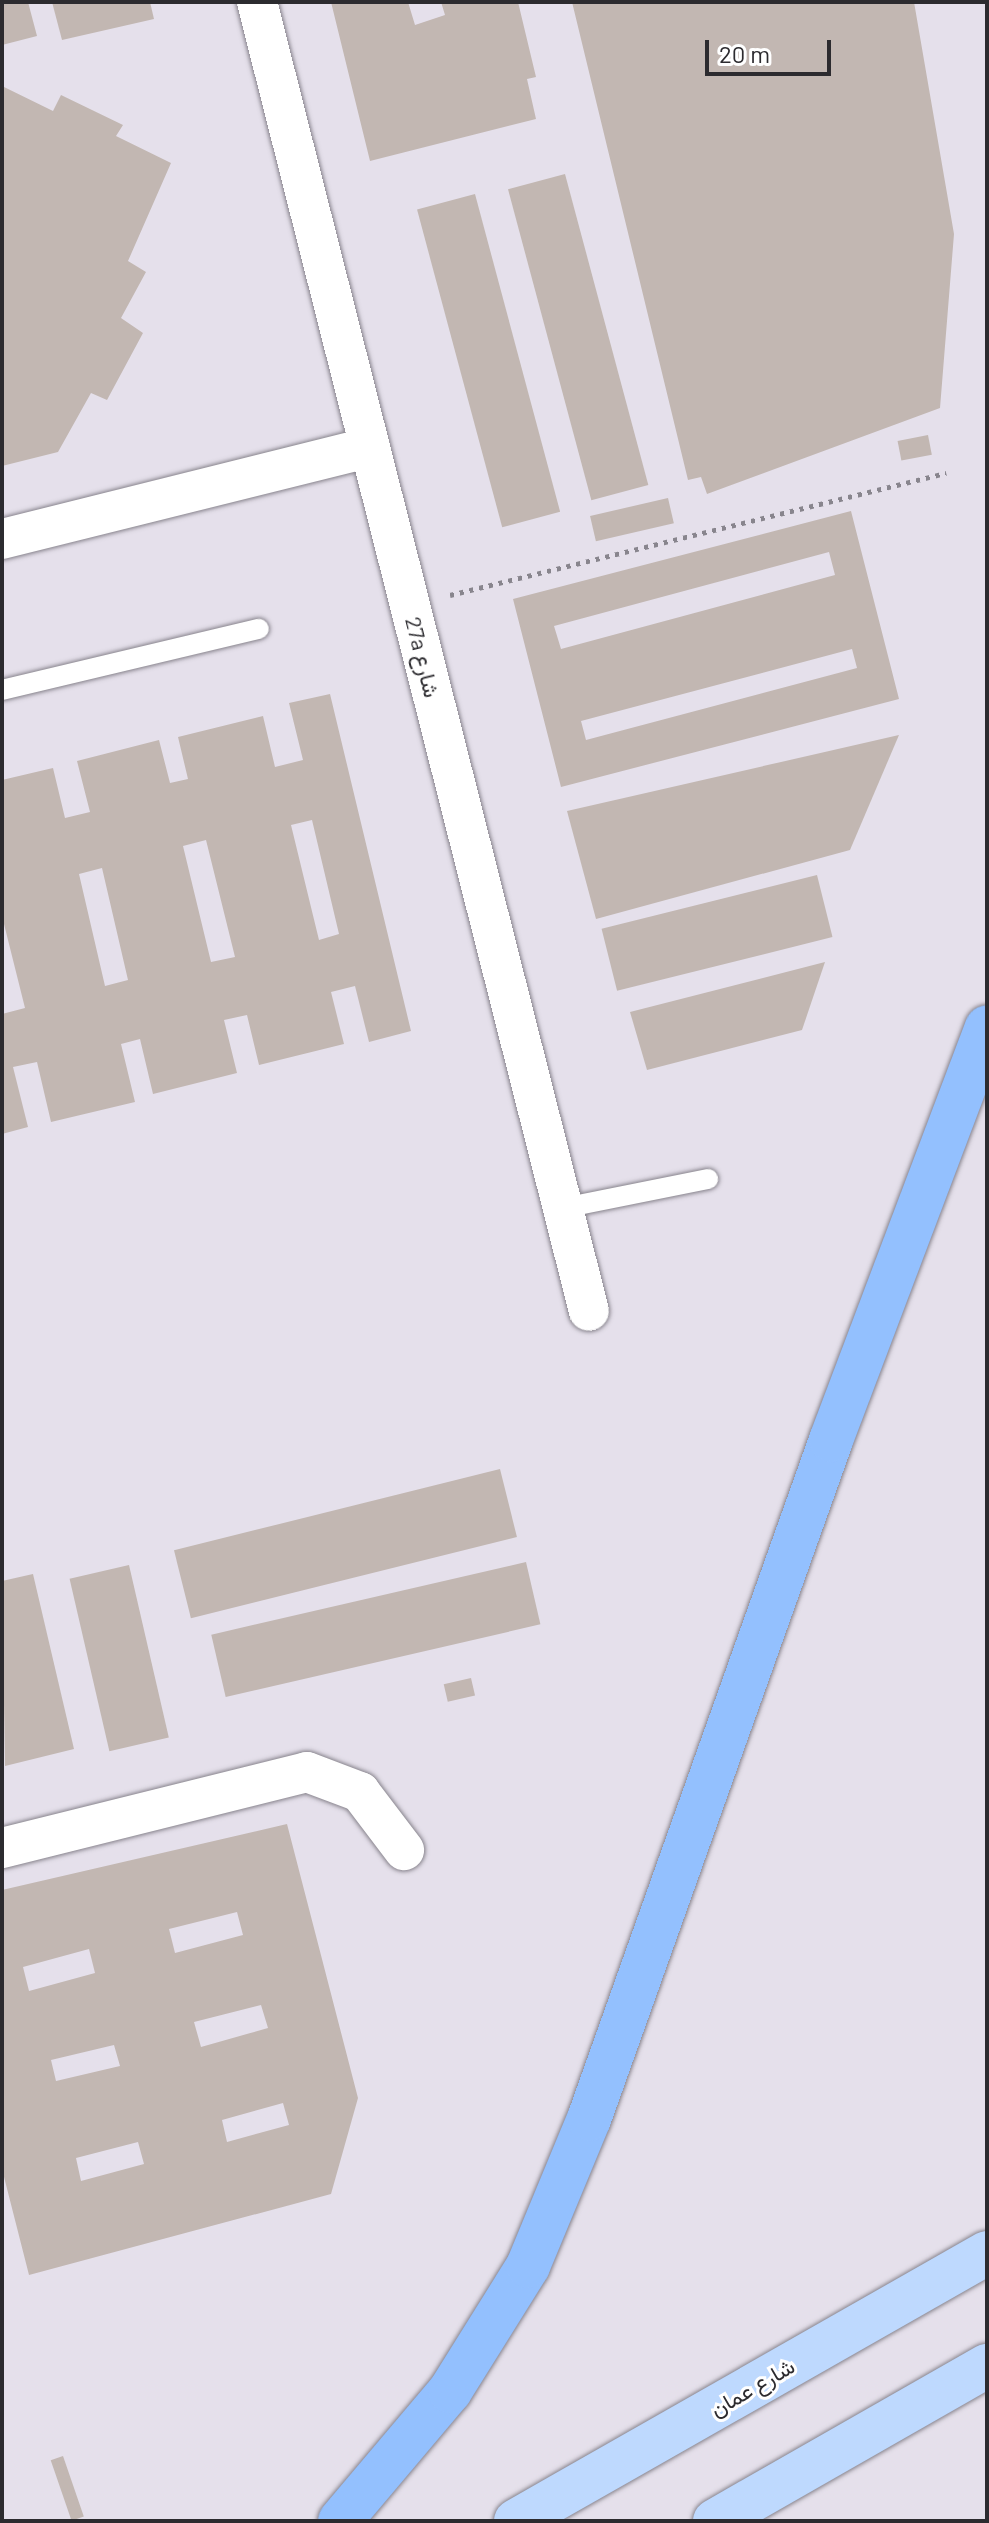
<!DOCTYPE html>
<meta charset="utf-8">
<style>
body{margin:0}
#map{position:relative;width:989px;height:2523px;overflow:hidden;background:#e5e0eb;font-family:Barlow,Vazirmatn,sans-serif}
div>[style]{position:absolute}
.building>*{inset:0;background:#c2b7b2;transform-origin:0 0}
.path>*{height:5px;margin-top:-2.5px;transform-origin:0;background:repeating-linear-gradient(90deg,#88858d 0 4px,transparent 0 10px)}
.roads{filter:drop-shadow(0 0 2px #88848d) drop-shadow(0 0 2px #88848d)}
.service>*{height:20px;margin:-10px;padding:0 10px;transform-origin:10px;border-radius:10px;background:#fff}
.minor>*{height:40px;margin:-20px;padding:0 20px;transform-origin:20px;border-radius:20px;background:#fff}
.primary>*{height:44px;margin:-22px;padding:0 22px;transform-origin:22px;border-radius:22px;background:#bed9fe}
.motorway>*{height:44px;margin:-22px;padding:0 22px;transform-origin:22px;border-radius:22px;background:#93c0fe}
span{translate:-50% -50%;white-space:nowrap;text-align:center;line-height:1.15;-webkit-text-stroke:6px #fff;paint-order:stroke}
.street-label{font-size:22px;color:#2c2b2f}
.frame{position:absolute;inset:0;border:4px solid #2c2b2f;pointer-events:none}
.scale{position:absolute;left:705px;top:40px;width:126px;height:36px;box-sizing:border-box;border:4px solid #2c2b2f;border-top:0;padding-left:10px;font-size:24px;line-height:28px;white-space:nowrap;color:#2c2b2f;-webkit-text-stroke:6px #fff;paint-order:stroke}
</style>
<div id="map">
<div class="building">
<i style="clip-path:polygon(2px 2px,28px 2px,37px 36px,2px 45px)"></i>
<i style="clip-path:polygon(52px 2px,150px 2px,154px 19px,62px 40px)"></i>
<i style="clip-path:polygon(331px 2px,408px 2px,415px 25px,445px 15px,441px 2px,518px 2px,536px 77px,527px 79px,536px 119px,370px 161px)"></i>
<i style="clip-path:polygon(572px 2px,914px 2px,954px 234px,940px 408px,707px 494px,701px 477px,688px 480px)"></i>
<i style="clip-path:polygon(2px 86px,53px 111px,61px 95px,123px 125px,116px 136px,171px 163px,128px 261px,146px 272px,121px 318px,143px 333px,107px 400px,91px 393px,58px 452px,2px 466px)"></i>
<i style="left:565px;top:174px;width:322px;height:59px;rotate:75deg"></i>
<i style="left:475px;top:194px;width:329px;height:60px;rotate:75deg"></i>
<i style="left:928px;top:435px;width:20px;height:31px;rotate:79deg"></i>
<i style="left:668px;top:498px;width:26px;height:80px;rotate:77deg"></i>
<i style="clip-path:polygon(evenodd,851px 511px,899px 699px,561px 787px,513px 599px,851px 511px,829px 552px,835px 575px,561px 649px,554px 626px,829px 552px,851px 511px,852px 649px,857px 668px,586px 740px,581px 721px,852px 649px)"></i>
<i style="clip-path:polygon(evenodd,330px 694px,411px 1031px,369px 1042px,355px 986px,331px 992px,344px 1044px,259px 1065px,247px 1015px,224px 1020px,237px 1073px,153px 1094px,140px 1039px,121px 1044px,135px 1102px,51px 1122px,37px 1062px,13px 1067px,28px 1127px,2px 1134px,2px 1014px,25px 1008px,2px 916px,2px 780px,53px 768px,65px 818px,90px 812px,77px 761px,159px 740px,170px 783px,188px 779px,178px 737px,263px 716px,275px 767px,303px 760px,289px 703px,330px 694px,312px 820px,339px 934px,319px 940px,291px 825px,312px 820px,330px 694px,206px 840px,235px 957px,211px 962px,183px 846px,206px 840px,330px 694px,102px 868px,128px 980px,105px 986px,79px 874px,102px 868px)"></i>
<i style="clip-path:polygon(899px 735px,850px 850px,596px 919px,567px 811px)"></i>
<i style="left:817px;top:875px;width:64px;height:222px;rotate:76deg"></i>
<i style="clip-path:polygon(825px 962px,802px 1030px,647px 1070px,630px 1012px)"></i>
<i style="left:500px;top:1469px;width:70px;height:336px;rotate:76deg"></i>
<i style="left:526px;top:1562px;width:64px;height:323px;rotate:77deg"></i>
<i style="left:129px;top:1565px;width:177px;height:61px;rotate:77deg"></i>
<i style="clip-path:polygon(33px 1574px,74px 1749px,5px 1766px,2px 1581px)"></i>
<i style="left:471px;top:1678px;width:18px;height:28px;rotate:77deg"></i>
<i style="clip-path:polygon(evenodd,287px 1824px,358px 2098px,331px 2194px,29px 2275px,2px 2169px,2px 1890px,287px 1824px,237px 1912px,243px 1935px,175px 1953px,169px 1929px,237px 1912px,287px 1824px,89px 1949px,95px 1973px,29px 1991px,23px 1967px,89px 1949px,287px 1824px,261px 2005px,268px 2028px,201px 2047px,194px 2022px,261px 2005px,287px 1824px,114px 2045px,120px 2066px,56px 2081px,51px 2060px,114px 2045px,287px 1824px,283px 2103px,289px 2125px,227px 2142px,222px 2120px,283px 2103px,287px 1824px,138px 2142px,144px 2164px,81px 2181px,76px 2158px,138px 2142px)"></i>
<i style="left:63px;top:2456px;width:64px;height:13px;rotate:71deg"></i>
</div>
<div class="path">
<i style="left:450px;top:595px;width:511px;rotate:-13.82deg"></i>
</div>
<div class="roads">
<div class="service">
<i style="left:2px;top:690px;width:264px;rotate:-13.4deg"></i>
<i style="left:563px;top:1208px;width:148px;rotate:-11.3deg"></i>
</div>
<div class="minor">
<i style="left:257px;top:2px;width:1350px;rotate:75.77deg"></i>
<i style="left:2px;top:539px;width:379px;rotate:-14deg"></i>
<i style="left:2px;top:1848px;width:314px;rotate:-14deg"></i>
<i style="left:307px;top:1772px;width:57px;rotate:20.7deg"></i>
<i style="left:360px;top:1792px;width:73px;rotate:52.8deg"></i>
</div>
<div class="primary">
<i style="left:516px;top:2521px;width:542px;rotate:-29.64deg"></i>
<i style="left:715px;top:2521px;width:313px;rotate:-29.7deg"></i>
</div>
<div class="motorway">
<i style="left:340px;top:2521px;width:170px;rotate:-49.8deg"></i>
<i style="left:450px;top:2391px;width:147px;rotate:-58deg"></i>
<i style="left:528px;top:2266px;width:159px;rotate:-67.5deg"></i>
<i style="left:589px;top:2119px;width:721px;rotate:-70.38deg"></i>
<i style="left:831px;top:1440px;width:441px;rotate:-69.3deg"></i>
</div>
</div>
<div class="street-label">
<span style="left:423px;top:657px;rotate:76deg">27a شارع</span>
<span style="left:752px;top:2387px;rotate:-30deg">شارع عمان</span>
</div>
<div class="frame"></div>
<div class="scale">20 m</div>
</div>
